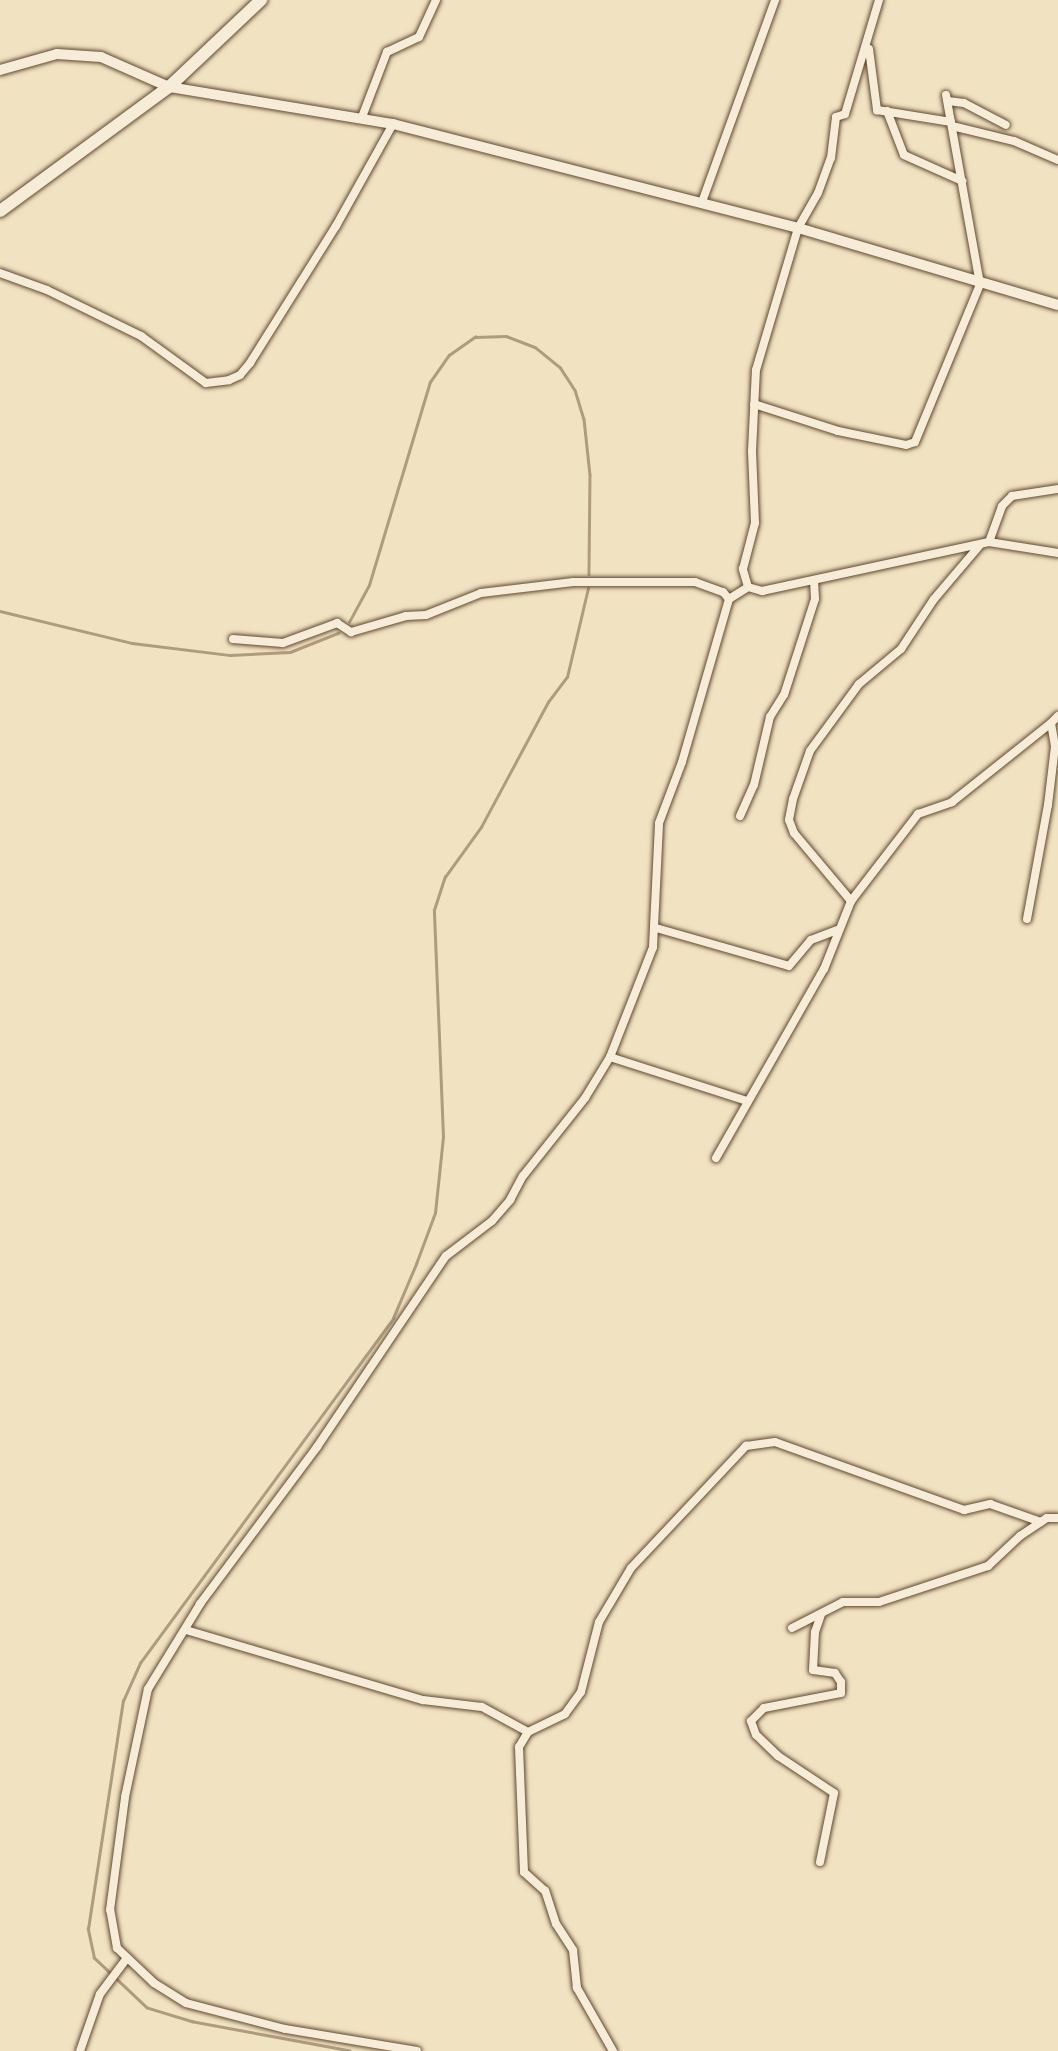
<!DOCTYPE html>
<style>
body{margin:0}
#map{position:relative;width:1058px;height:2051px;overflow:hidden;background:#f1e2c1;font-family:"Old Standard TT",serif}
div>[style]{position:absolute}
.stream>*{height:2.5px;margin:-1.25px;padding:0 1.25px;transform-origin:1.25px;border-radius:1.25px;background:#af9c7f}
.roads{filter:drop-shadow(0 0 2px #604830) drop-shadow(0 0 2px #604830)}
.minor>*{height:8px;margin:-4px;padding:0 4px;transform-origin:4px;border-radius:4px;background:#f6ecd7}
.tertiary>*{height:10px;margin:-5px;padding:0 5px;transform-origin:5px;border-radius:5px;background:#f6ecd7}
.secondary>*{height:12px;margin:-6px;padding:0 6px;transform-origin:6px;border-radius:6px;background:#f6ecd7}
span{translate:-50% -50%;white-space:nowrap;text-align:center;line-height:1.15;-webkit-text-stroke:5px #f6ecd7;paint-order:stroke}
</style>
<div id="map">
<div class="stream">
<i style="left:0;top:611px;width:136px;rotate:13.6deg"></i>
<i style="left:132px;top:643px;width:99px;rotate:7deg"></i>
<i style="left:230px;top:655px;width:60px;rotate:-2.9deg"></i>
<i style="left:290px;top:652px;width:52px;rotate:-21.6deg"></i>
<i style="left:349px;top:622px;width:42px;rotate:-61.6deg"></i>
<i style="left:369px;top:585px;width:212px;rotate:-73.3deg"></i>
<i style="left:430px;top:382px;width:33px;rotate:-55deg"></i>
<i style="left:449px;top:355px;width:32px;rotate:-35deg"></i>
<i style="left:475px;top:337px;width:31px;rotate:-2deg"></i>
<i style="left:506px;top:336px;width:31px;rotate:21deg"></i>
<i style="left:535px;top:347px;width:32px;rotate:39deg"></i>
<i style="left:560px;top:367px;width:27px;rotate:57deg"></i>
<i style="left:575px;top:390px;width:30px;rotate:73deg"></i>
<i style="left:584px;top:419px;width:56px;rotate:83.9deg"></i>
<i style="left:590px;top:475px;width:99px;rotate:90.6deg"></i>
<i style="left:350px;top:2051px;width:160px;rotate:-169.5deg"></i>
<i style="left:193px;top:2022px;width:48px;rotate:-163.1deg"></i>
<i style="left:147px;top:2008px;width:73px;rotate:-136.7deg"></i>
<i style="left:94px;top:1958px;width:30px;rotate:-102deg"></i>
<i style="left:88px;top:1929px;width:231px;rotate:-81.3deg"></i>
<i style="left:123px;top:1701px;width:42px;rotate:-65.9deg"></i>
<i style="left:140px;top:1663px;width:428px;rotate:-53.7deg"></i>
<i style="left:393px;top:1318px;width:59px;rotate:-66.9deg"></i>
<i style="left:416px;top:1264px;width:54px;rotate:-69.6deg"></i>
<i style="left:435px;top:1213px;width:76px;rotate:-84deg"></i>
<i style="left:443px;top:1137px;width:227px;rotate:-92.3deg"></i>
<i style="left:434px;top:910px;width:35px;rotate:-72deg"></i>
<i style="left:445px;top:877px;width:62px;rotate:-54.2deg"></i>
<i style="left:481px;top:827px;width:142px;rotate:-61.8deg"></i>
<i style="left:548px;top:702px;width:31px;rotate:-53deg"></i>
<i style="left:567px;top:677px;width:91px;rotate:-76.7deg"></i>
</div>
<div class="roads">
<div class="minor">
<i style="left:869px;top:49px;width:62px;rotate:82.5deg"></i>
<i style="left:877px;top:110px;width:75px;rotate:9.2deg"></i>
<i style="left:948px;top:101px;width:16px;rotate:7deg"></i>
<i style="left:964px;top:103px;width:47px;rotate:27.6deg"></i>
<i style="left:887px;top:111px;width:47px;rotate:68.9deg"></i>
<i style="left:904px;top:155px;width:64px;rotate:24.1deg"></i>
<i style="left:362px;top:117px;width:70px;rotate:-69deg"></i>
<i style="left:387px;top:52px;width:35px;rotate:-25deg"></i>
<i style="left:419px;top:37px;width:41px;rotate:-65.3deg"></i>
<i style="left:952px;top:126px;width:64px;rotate:13.6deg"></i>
<i style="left:1014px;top:141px;width:48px;rotate:23.4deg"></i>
<i style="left:702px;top:202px;width:215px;rotate:-70.1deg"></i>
<i style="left:0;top:273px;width:50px;rotate:19.9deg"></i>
<i style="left:47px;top:290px;width:105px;rotate:26.1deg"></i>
<i style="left:141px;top:336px;width:80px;rotate:35.9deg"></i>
<i style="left:206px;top:383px;width:23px;rotate:-7deg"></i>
<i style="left:229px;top:380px;width:12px;rotate:-24deg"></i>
<i style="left:240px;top:375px;width:16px;rotate:-50deg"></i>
<i style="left:250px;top:363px;width:162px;rotate:-57.9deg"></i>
<i style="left:336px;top:226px;width:117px;rotate:-60.8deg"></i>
<i style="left:754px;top:404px;width:88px;rotate:17.8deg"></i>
<i style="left:838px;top:431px;width:69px;rotate:11.6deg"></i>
<i style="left:906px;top:445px;width:9px;rotate:-18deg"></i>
<i style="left:915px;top:442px;width:171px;rotate:-67.6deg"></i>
<i style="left:980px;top:284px;width:192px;rotate:-100.2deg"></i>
<i style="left:989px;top:542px;width:38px;rotate:-70deg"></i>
<i style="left:1002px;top:506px;width:14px;rotate:-45deg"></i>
<i style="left:1012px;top:496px;width:47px;rotate:-8.7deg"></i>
<i style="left:980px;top:545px;width:71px;rotate:130.4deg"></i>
<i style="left:934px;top:599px;width:60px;rotate:123.4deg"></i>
<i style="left:901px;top:649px;width:55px;rotate:140.2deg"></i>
<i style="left:859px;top:684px;width:83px;rotate:126.2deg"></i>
<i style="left:810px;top:751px;width:51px;rotate:109.5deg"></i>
<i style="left:793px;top:799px;width:21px;rotate:101deg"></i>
<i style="left:789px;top:820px;width:14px;rotate:69deg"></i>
<i style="left:794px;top:833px;width:89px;rotate:50deg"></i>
<i style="left:851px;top:901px;width:110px;rotate:-52.4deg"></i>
<i style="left:918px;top:814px;width:36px;rotate:-19deg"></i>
<i style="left:952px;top:802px;width:127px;rotate:-38.6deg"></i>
<i style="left:748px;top:587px;width:19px;rotate:-106deg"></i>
<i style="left:743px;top:569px;width:48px;rotate:-75.4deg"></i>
<i style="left:755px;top:523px;width:72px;rotate:-92.4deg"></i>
<i style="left:752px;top:451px;width:81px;rotate:-87.2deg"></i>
<i style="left:756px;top:370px;width:148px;rotate:-73.5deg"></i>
<i style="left:798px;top:228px;width:40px;rotate:-60.3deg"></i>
<i style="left:818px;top:193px;width:37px;rotate:-70deg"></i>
<i style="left:831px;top:158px;width:41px;rotate:-83deg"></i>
<i style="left:836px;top:117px;width:9px;rotate:-18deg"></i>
<i style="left:845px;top:114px;width:119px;rotate:-73.4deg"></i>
<i style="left:233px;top:639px;width:50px;rotate:4.6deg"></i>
<i style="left:283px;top:643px;width:58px;rotate:-20.3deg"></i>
<i style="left:337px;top:623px;width:17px;rotate:33deg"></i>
<i style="left:351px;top:632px;width:57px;rotate:-16.2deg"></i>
<i style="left:406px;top:616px;width:20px;rotate:-3deg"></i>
<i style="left:426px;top:615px;width:59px;rotate:-21.8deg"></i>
<i style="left:481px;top:593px;width:93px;rotate:-6.8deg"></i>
<i style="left:573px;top:582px;width:122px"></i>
<i style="left:695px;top:582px;width:30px;rotate:20deg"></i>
<i style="left:723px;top:592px;width:9px;rotate:49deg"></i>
<i style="left:740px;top:816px;width:34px;rotate:-66deg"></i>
<i style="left:754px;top:785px;width:70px;rotate:-76.8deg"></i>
<i style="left:770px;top:717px;width:26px;rotate:-58deg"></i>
<i style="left:784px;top:695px;width:101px;rotate:-72.1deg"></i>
<i style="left:815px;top:599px;width:19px;rotate:-93deg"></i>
<i style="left:1027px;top:919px;width:116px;rotate:-79.6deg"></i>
<i style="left:1048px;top:805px;width:59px;rotate:-83.2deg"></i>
<i style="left:1055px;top:746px;width:23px;rotate:-100deg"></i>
<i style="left:1051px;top:723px;width:10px;rotate:-45deg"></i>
<i style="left:656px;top:928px;width:138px;rotate:15.9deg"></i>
<i style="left:789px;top:966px;width:34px;rotate:-50deg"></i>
<i style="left:811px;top:940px;width:28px;rotate:-21deg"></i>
<i style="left:747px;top:1101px;width:144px;rotate:-162.2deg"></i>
<i style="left:610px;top:1057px;width:118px;rotate:-68.6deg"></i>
<i style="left:653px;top:947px;width:124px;rotate:-87.2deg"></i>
<i style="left:659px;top:823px;width:65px;rotate:-69.3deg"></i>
<i style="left:682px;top:762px;width:170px;rotate:-73.9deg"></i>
<i style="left:729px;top:599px;width:22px;rotate:-32deg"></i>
<i style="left:748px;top:587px;width:15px;rotate:16deg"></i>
<i style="left:762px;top:591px;width:232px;rotate:-12.2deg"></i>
<i style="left:989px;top:542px;width:70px;rotate:9.1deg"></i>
<i style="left:716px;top:1158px;width:218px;rotate:-60.3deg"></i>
<i style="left:824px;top:969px;width:73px;rotate:-68.3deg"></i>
<i style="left:792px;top:1628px;width:57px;rotate:-27deg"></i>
<i style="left:843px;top:1602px;width:36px"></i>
<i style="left:879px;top:1602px;width:115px;rotate:-18.3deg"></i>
<i style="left:988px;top:1566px;width:44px;rotate:-43.2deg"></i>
<i style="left:1020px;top:1536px;width:32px;rotate:-34deg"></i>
<i style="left:1047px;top:1518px;width:11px"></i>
<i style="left:186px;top:1630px;width:247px;rotate:16.5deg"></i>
<i style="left:423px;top:1700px;width:59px;rotate:6.8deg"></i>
<i style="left:482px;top:1707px;width:52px;rotate:28.5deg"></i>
<i style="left:820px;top:1862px;width:70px;rotate:-78.5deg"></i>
<i style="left:834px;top:1793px;width:67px;rotate:-146.5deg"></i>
<i style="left:778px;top:1756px;width:30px;rotate:-136deg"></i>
<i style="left:756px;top:1735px;width:15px;rotate:-110deg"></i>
<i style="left:751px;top:1721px;width:18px;rotate:-45deg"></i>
<i style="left:764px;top:1708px;width:78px;rotate:-11deg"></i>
<i style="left:841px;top:1693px;width:11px;rotate:-90deg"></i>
<i style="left:841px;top:1682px;width:11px;rotate:-124deg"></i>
<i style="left:835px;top:1673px;width:22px;rotate:-172deg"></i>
<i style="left:813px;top:1670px;width:38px;rotate:-87deg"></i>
<i style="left:815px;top:1632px;width:18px;rotate:-71deg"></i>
<i style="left:80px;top:2051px;width:60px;rotate:-70.7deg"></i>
<i style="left:100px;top:1994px;width:45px;rotate:-53.1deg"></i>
<i style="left:417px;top:2051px;width:134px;rotate:-170.5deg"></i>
<i style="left:285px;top:2029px;width:102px;rotate:-165.3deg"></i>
<i style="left:186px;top:2003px;width:38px;rotate:-148deg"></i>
<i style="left:154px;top:1983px;width:51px;rotate:-136.6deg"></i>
<i style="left:117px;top:1948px;width:39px;rotate:-100deg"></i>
<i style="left:110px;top:1910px;width:114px;rotate:-82.4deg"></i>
<i style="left:125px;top:1797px;width:110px;rotate:-78deg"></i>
<i style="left:148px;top:1689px;width:100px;rotate:-58.5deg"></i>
<i style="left:200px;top:1604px;width:196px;rotate:-53.3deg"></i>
<i style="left:317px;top:1447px;width:230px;rotate:-56deg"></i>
<i style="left:446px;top:1256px;width:58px;rotate:-37.3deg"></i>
<i style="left:492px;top:1221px;width:28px;rotate:-49deg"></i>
<i style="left:510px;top:1200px;width:27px;rotate:-62deg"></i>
<i style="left:523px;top:1176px;width:100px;rotate:-51.5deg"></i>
<i style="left:585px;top:1098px;width:48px;rotate:-58.6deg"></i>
<i style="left:613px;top:2051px;width:73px;rotate:-119.7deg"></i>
<i style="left:577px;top:1988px;width:38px;rotate:-96deg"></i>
<i style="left:573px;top:1950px;width:31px;rotate:-123deg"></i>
<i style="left:556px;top:1924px;width:35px;rotate:-108deg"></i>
<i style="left:545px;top:1891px;width:28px;rotate:-138deg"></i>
<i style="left:524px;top:1872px;width:125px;rotate:-92.3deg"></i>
<i style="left:519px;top:1747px;width:17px;rotate:-59deg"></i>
<i style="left:528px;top:1732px;width:41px;rotate:-25.9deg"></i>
<i style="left:565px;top:1714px;width:27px;rotate:-54deg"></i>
<i style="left:581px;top:1692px;width:72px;rotate:-75.6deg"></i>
<i style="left:599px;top:1622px;width:63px;rotate:-59.3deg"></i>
<i style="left:631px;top:1568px;width:168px;rotate:-46.7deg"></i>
<i style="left:746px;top:1446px;width:29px;rotate:-8deg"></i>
<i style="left:775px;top:1442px;width:201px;rotate:19.8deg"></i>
<i style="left:964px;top:1510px;width:27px;rotate:-13deg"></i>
<i style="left:990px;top:1504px;width:54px;rotate:19.4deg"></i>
</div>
<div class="tertiary">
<i style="left:0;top:70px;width:59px;rotate:-15.7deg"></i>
<i style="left:57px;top:54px;width:44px;rotate:3.9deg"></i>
<i style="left:101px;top:57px;width:74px;rotate:23.8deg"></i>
<i style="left:169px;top:87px;width:227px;rotate:9.4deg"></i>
<i style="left:393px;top:124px;width:418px;rotate:14.4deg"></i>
<i style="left:798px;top:228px;width:271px;rotate:16.5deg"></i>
</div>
<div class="secondary">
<i style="left:0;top:211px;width:210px;rotate:-36.3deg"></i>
<i style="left:169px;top:87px;width:127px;rotate:-43.4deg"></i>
</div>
</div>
</div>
